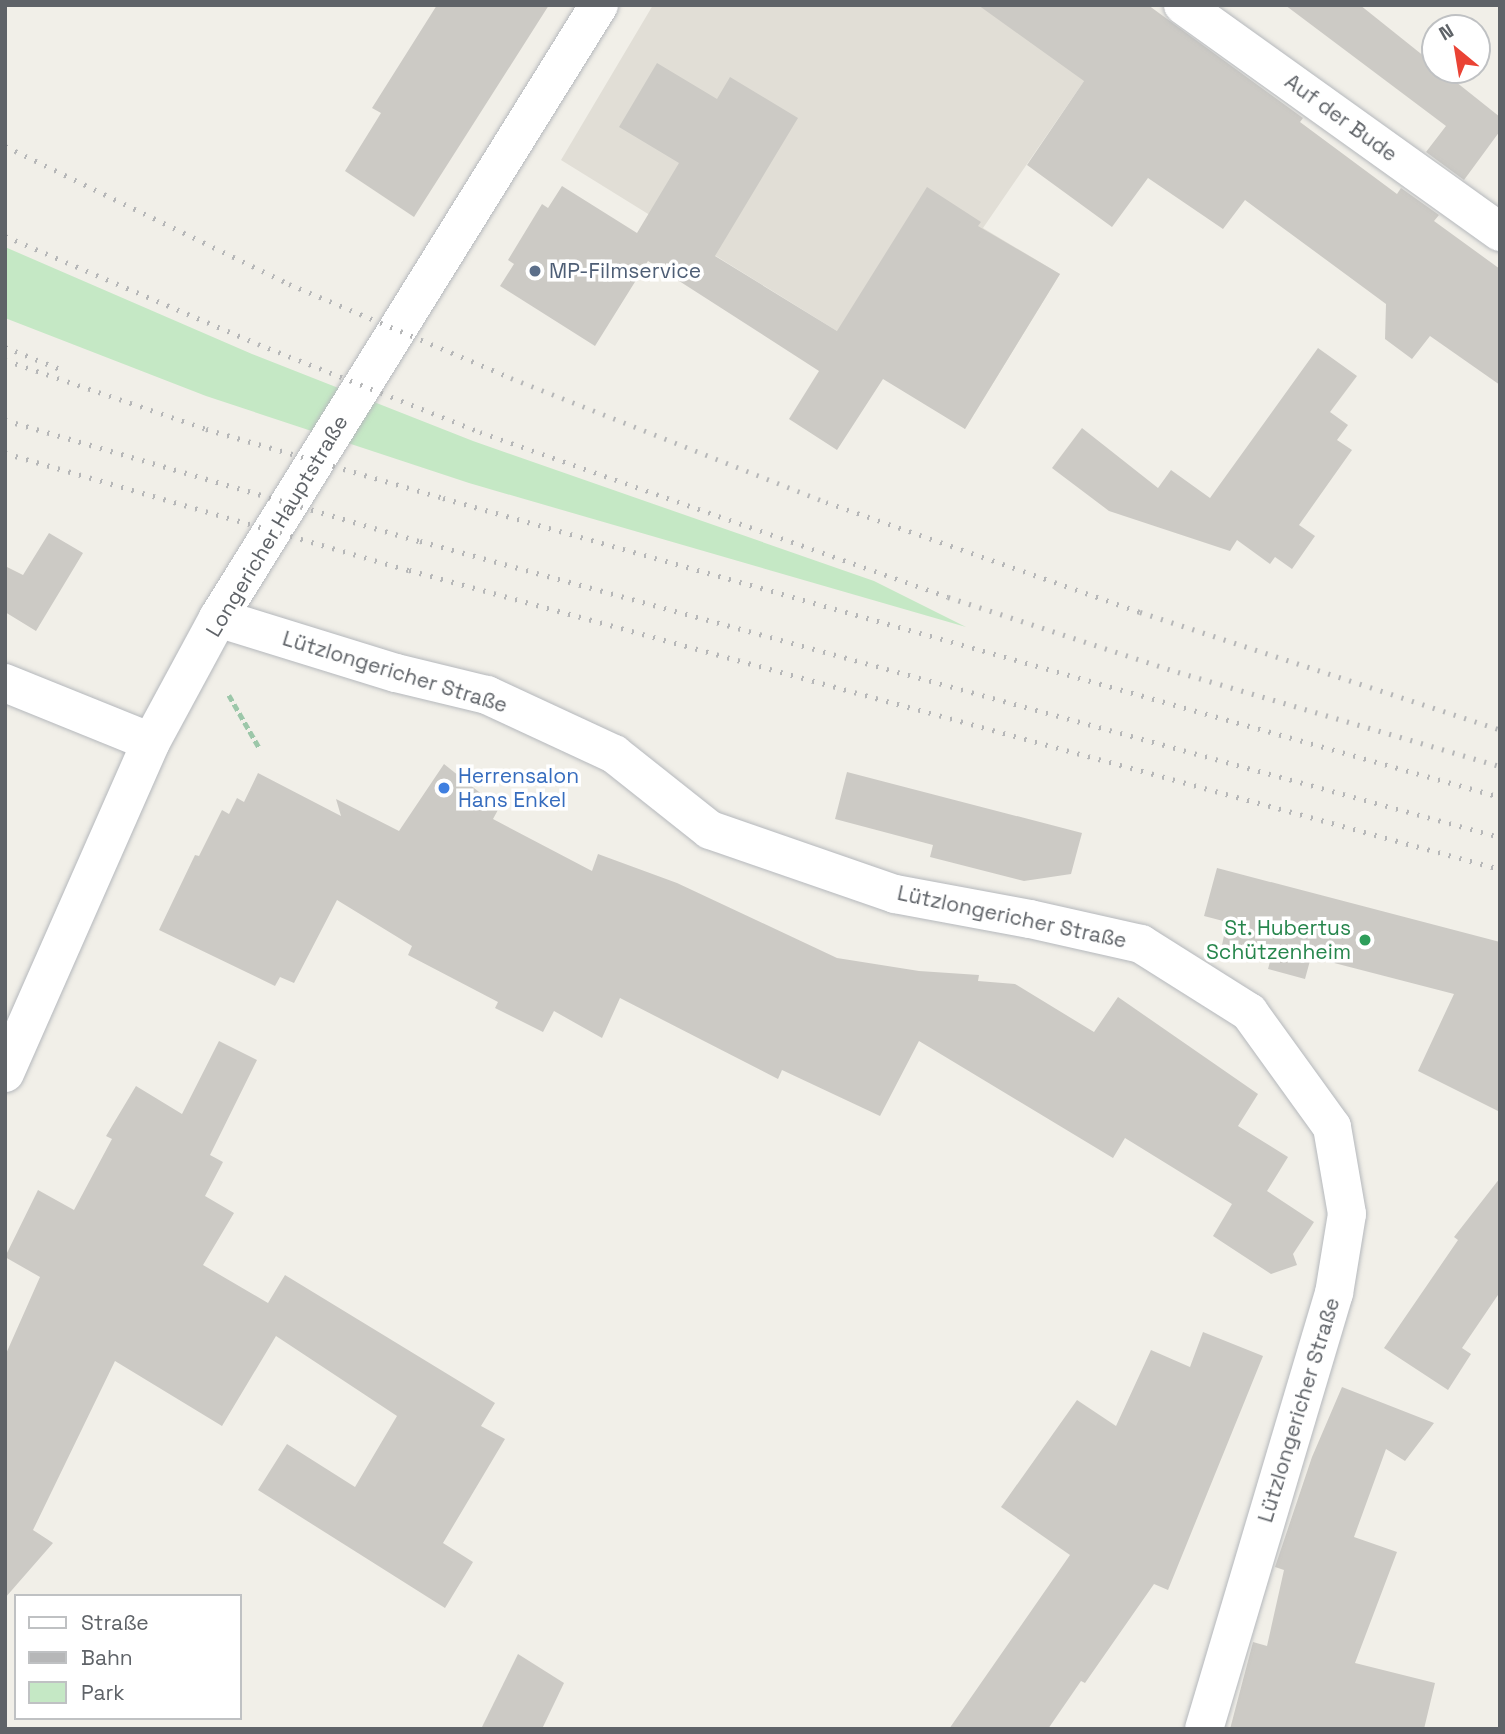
<!DOCTYPE html>
<meta charset="utf-8">
<style>
body{margin:0}
#map{position:relative;width:1505px;height:1734px;overflow:hidden;background:#f1efe8;font-family:"Space Grotesk",sans-serif}
div>[style]{position:absolute}
.education>*{inset:0;background:#e1ded6}
.green>*{inset:0;background:#c5e8c5}
.building>*{inset:0;background:#cccac5}
.path>*{height:4.5px;margin-top:-2.25px;transform-origin:0;background:repeating-linear-gradient(90deg,#9cc7a9 0 7px,transparent 0 10.5px)}
.roads{filter:drop-shadow(0 0 2px #b5b8bc) drop-shadow(0 0 2px #b5b8bc)}
.street>*{height:38px;margin:-19px;padding:0 19px;transform-origin:19px;border-radius:19px;background:#fff}
.secondary>*{height:38px;margin:-19px;padding:0 19px;transform-origin:19px;border-radius:19px;background:#fff}
.rail>*{height:5px;margin-top:-2.5px;transform-origin:0;background:repeating-linear-gradient(90deg,#b6b7b8 0 2px,transparent 0 11px)}
.dots>*{width:19px;height:19px;translate:-50% -50%;box-sizing:border-box;border:4px solid #fff;border-radius:50%}
span{translate:-50% -50%;white-space:nowrap;text-align:center;line-height:1.15;-webkit-text-stroke:7px #fff;paint-order:stroke}
.street-label{font-size:21px;color:#5f6368}
.service-label{font-size:21px;color:#4e5e75}
.left{translate:0 -50%;text-align:left}
.shop-label{font-size:21px;color:#366cbe}
.leisure-label{font-size:21px;color:#27864d}
.right{translate:-100% -50%;text-align:right}
.frame{position:absolute;inset:0;border:7px solid #5f6368;pointer-events:none}
.legend{position:absolute;left:14px;top:1594px;width:228px;height:126px;box-sizing:border-box;background:#fff;border:2px solid #bfc1c3;margin:0;padding:9px 12px;list-style:none;font-size:21px;color:#5f6368}
.legend li{display:flex;align-items:center;gap:14px;height:35px}
.legend b{width:35px;border:2px solid #bfc1c3}
.north{position:absolute;left:1421px;top:14px;width:70px;height:70px;box-sizing:border-box;background:#fff;border:2px solid #bfc1c3;border-radius:50%;rotate:330deg;font-size:19px;font-weight:700;line-height:28px;text-align:center;color:#5f6368}
.north::after{content:'';display:block;margin:auto;width:24px;height:32px;background:#ea4335;clip-path:polygon(50% 0,100% 100%,50% 72%,0 100%)}
</style>
<div id="map">
<div class="education">
<i style="clip-path:polygon(653px 5px,1110px 5px,1084px 81px,983px 228px,1060px 274px,965px 429px,837px 331px,561px 160px)"></i>
</div>
<div class="green">
<i style="clip-path:polygon(5px 247px,252px 354px,473px 441px,874px 581px,966px 627px,469px 483px,206px 396px,5px 318px)"></i>
</div>
<div class="building">
<i style="clip-path:polygon(437px 5px,549px 5px,414px 217px,345px 171px,381px 113px,372px 108px)"></i>
<i style="clip-path:polygon(978px 5px,1148px 5px,1303px 118px,1300px 122px,1397px 194px,1401px 188px,1439px 215px,1434px 221px,1500px 269px,1500px 385px,1430px 336px,1412px 359px,1385px 339px,1386px 304px,1245px 200px,1223px 229px,1148px 178px,1112px 227px,1027px 165px,1084px 81px)"></i>
<i style="clip-path:polygon(1285px 5px,1360px 5px,1435px 65px,1435px 70px,1441px 70px,1500px 117px,1500px 131px,1464px 180px,1426px 152px,1446px 126px)"></i>
<i style="clip-path:polygon(657px 63px,717px 99px,730px 77px,798px 118px,715px 256px,837px 331px,927px 187px,981px 222px,978px 226px,1060px 274px,965px 429px,883px 379px,837px 450px,789px 419px,819px 371px,648px 261px,595px 346px,500px 286px,514px 264px,508px 260px,542px 204px,548px 208px,562px 186px,637px 233px,679px 163px,619px 127px)"></i>
<i style="clip-path:polygon(1318px 348px,1357px 376px,1330px 412px,1348px 425px,1337px 440px,1352px 450px,1299px 525px,1315px 536px,1292px 569px,1275px 557px,1270px 564px,1237px 540px,1230px 551px,1109px 511px,1052px 468px,1082px 428px,1158px 488px,1171px 470px,1210px 498px)"></i>
<i style="clip-path:polygon(49px 533px,83px 553px,36px 631px,5px 612px,5px 566px,23px 575px)"></i>
<i style="clip-path:polygon(444px 764px,499px 808px,493px 819px,592px 871px,598px 854px,677px 883px,837px 958px,919px 971px,979px 975px,978px 981px,1015px 984px,1094px 1032px,1118px 997px,1258px 1094px,1238px 1126px,1288px 1157px,1267px 1191px,1314px 1222px,1293px 1254px,1297px 1265px,1271px 1274px,1213px 1236px,1232px 1204px,1125px 1138px,1113px 1158px,919px 1041px,880px 1116px,782px 1070px,778px 1079px,620px 998px,602px 1038px,554px 1011px,543px 1032px,495px 1008px,498px 1002px,408px 955px,412px 946px,337px 900px,294px 983px,280px 977px,275px 986px,159px 930px,195px 855px,199px 856px,222px 810px,229px 814px,237px 798px,244px 802px,258px 773px,341px 816px,336px 799px,399px 831px)"></i>
<i style="clip-path:polygon(847px 772px,1082px 833px,1071px 874px,1024px 881px,930px 857px,933px 845px,835px 819px)"></i>
<i style="clip-path:polygon(1217px 868px,1500px 942px,1500px 1112px,1418px 1071px,1454px 994px,1311px 957px,1305px 979px,1268px 969px,1271px 958px,1222px 945px,1227px 922px,1204px 916px)"></i>
<i style="clip-path:polygon(219px 1041px,257px 1060px,210px 1155px,223px 1162px,205px 1196px,234px 1213px,203px 1265px,268px 1303px,285px 1275px,495px 1403px,481px 1426px,505px 1439px,443px 1543px,473px 1562px,445px 1608px,258px 1490px,287px 1444px,355px 1487px,397px 1416px,276px 1336px,222px 1426px,115px 1361px,33px 1530px,53px 1543px,5px 1598px,5px 1356px,40px 1277px,5px 1257px,38px 1190px,74px 1210px,112px 1139px,106px 1136px,136px 1086px,182px 1114px)"></i>
<i style="clip-path:polygon(1500px 1178px,1500px 1292px,1462px 1348px,1471px 1354px,1448px 1390px,1384px 1348px,1458px 1240px,1454px 1237px)"></i>
<i style="clip-path:polygon(1203px 1332px,1263px 1356px,1168px 1590px,1154px 1584px,1085px 1683px,1081px 1681px,1048px 1729px,949px 1729px,1070px 1555px,1001px 1507px,1077px 1400px,1116px 1426px,1151px 1350px,1190px 1367px)"></i>
<i style="clip-path:polygon(1342px 1387px,1434px 1423px,1405px 1461px,1386px 1449px,1354px 1537px,1397px 1552px,1355px 1663px,1435px 1683px,1424px 1729px,1230px 1729px,1253px 1642px,1267px 1646px,1284px 1570px,1275px 1567px,1312px 1457px)"></i>
<i style="clip-path:polygon(518px 1654px,564px 1683px,542px 1729px,481px 1729px)"></i>
</div>
<div class="path">
<i style="left:229px;top:695px;width:62px;rotate:60.1deg"></i>
</div>
<div class="roads">
<div class="street">
<i style="left:1183px;top:5px;width:390px;rotate:35.6deg"></i>
<i style="left:218px;top:618px;width:186px;rotate:17.2deg"></i>
<i style="left:396px;top:673px;width:94px;rotate:13.6deg"></i>
<i style="left:487px;top:695px;width:140px;rotate:24.9deg"></i>
<i style="left:614px;top:754px;width:122px;rotate:38.4deg"></i>
<i style="left:710px;top:830px;width:196px;rotate:19.1deg"></i>
<i style="left:895px;top:894px;width:137px;rotate:10.5deg"></i>
<i style="left:1030px;top:919px;width:114px;rotate:12.7deg"></i>
<i style="left:1141px;top:944px;width:128px;rotate:32.2deg"></i>
<i style="left:1249px;top:1012px;width:142px;rotate:54.2deg"></i>
<i style="left:1332px;top:1127px;width:88px;rotate:80.2deg"></i>
<i style="left:1347px;top:1214px;width:80px;rotate:99.3deg"></i>
<i style="left:1334px;top:1293px;width:455px;rotate:106.6deg"></i>
<i style="left:5px;top:683px;width:157px;rotate:22deg"></i>
</div>
<div class="secondary">
<i style="left:5px;top:1073px;width:362px;rotate:-66.2deg"></i>
<i style="left:151px;top:742px;width:141px;rotate:-61.6deg"></i>
<i style="left:218px;top:618px;width:722px;rotate:-58.14deg"></i>
</div>
</div>
<div class="rail">
<i style="left:5px;top:146px;width:316px;rotate:25.9deg"></i>
<i style="left:289px;top:284px;width:241px;rotate:22.9deg"></i>
<i style="left:511px;top:378px;width:339px;rotate:21.5deg"></i>
<i style="left:826px;top:502px;width:333px;rotate:19.3deg"></i>
<i style="left:1140px;top:612px;width:379px;rotate:18.1deg"></i>
<i style="left:5px;top:236px;width:275px;rotate:23.1deg"></i>
<i style="left:258px;top:344px;width:239px;rotate:21.6deg"></i>
<i style="left:480px;top:432px;width:496px;rotate:19.4deg"></i>
<i style="left:948px;top:597px;width:242px;rotate:18.1deg"></i>
<i style="left:1178px;top:672px;width:335px;rotate:16.3deg"></i>
<i style="left:5px;top:347px;width:59px;rotate:21.8deg"></i>
<i style="left:5px;top:360px;width:213px;rotate:18.9deg"></i>
<i style="left:206px;top:429px;width:247px;rotate:16.2deg"></i>
<i style="left:443px;top:498px;width:1098px;rotate:15.79deg"></i>
<i style="left:5px;top:420px;width:432px;rotate:16.3deg"></i>
<i style="left:420px;top:541px;width:1120px;rotate:15.33deg"></i>
<i style="left:5px;top:453px;width:421px;rotate:16.2deg"></i>
<i style="left:409px;top:570px;width:1131px;rotate:15.33deg"></i>
</div>
<div class="dots">
<i style="left:535px;top:271px;background:#5c6f8a"></i>
<i style="left:444px;top:788px;background:#3f7fe0"></i>
<i style="left:1365px;top:940px;background:#2e9e5b"></i>
</div>
<div class="street-label">
<span style="left:1341px;top:118px;rotate:36deg">Auf der Bude</span>
<span style="left:277px;top:526px;rotate:-59deg">Longericher Hauptstraße</span>
<span style="left:395px;top:672px;rotate:17deg">Lützlongericher Straße</span>
<span style="left:1012px;top:917px;rotate:12deg">Lützlongericher Straße</span>
<span style="left:1299px;top:1410px;rotate:-73deg">Lützlongericher Straße</span>
</div>
<div class="service-label">
<span class="left" style="left:549px;top:271px">MP-Filmservice</span>
</div>
<div class="shop-label">
<span class="left" style="left:458px;top:788px">Herrensalon<br>Hans Enkel</span>
</div>
<div class="leisure-label">
<span class="right" style="left:1351px;top:940px">St. Hubertus<br>Schützenheim</span>
</div>
<div class="frame"></div>
<ul class="legend">
<li><b style="height:9px;background:#fff"></b>Straße</li>
<li><b style="height:9px;background:#b6b7b8"></b>Bahn</li>
<li><b style="height:19px;background:#c5e8c5"></b>Park</li>
</ul>
<div class="north">N</div>
</div>
